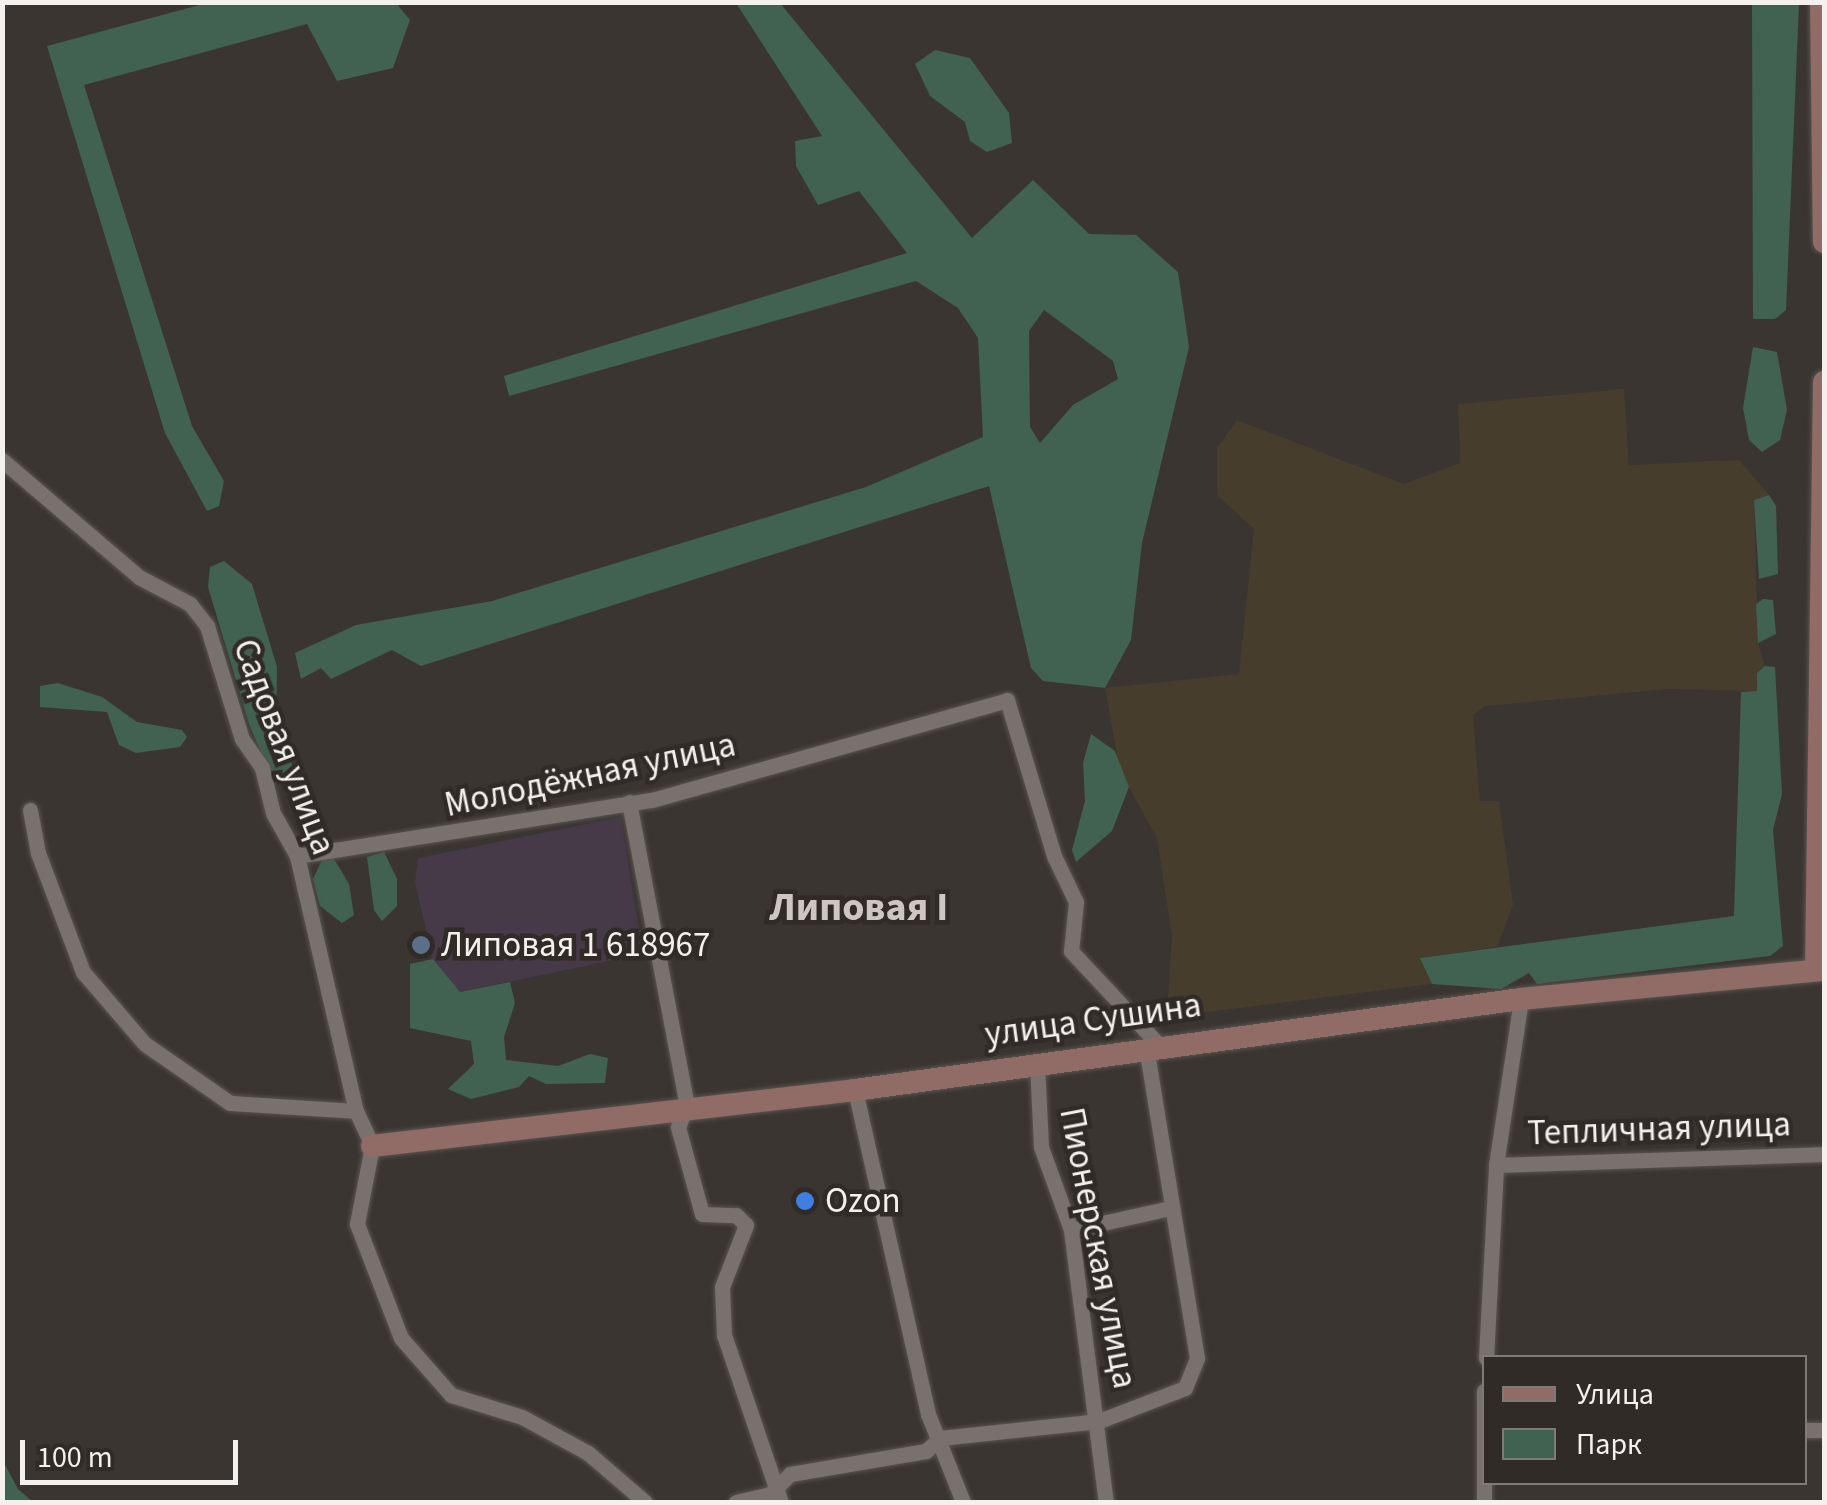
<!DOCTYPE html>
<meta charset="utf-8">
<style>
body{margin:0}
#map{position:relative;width:1827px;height:1505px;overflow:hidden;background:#3b3531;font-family:"Source Sans 3",sans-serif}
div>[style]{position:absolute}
.industrial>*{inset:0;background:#463d2c}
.education>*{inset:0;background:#463948}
.green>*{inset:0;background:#416251}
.roads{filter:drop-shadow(0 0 2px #595450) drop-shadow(0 0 2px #595450)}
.street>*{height:15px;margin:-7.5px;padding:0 7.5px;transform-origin:7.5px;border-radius:7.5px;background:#78716d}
.secondary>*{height:22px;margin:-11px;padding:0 11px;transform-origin:11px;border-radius:11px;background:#916b66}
.dots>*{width:28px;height:28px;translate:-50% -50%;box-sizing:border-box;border:5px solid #312b28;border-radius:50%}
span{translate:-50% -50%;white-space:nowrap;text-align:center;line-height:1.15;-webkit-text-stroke:9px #312b28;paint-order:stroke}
.street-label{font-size:35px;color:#f4f0ee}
.poi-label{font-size:35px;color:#f4f0ee}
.left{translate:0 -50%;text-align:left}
.quarter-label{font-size:40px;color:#cec6c2;font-weight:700}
.frame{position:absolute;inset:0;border:5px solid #f4f0ee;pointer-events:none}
.legend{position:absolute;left:1482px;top:1355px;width:325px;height:130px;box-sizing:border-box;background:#312b28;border:2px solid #7f7a77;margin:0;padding:12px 18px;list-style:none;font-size:30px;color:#f4f0ee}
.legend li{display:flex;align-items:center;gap:20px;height:50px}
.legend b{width:50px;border:2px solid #7f7a77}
.scale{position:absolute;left:20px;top:1440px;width:218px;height:45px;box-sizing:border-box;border:5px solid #f4f0ee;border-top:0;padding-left:12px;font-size:30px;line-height:35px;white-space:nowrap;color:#f4f0ee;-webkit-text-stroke:8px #312b28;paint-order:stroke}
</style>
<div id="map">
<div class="industrial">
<i style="clip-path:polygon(1624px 389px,1629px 465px,1739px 460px,1769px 495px,1754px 500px,1758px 643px,1765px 666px,1757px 673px,1757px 691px,1668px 689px,1485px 706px,1473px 715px,1480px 801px,1499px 801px,1513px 905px,1497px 947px,1421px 958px,1432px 984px,1167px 1017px,1172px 936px,1157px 838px,1120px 771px,1105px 688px,1239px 674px,1254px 529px,1217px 495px,1217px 448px,1237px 420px,1404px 484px,1460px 463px,1458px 404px)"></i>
</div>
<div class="education">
<i style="clip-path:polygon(621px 817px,643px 954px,460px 992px,433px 959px,415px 883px,418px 858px)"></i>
</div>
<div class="green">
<i style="clip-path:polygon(207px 3px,396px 3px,410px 20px,393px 68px,337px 81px,307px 24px,84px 85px,192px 426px,224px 481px,219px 506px,207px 511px,165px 433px,47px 46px)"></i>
<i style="clip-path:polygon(evenodd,736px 3px,780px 3px,972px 238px,1033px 180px,1089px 234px,1136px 235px,1178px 272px,1189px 347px,1142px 543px,1131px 640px,1105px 688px,1043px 681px,1031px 668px,989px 486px,421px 666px,392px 650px,331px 679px,321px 668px,301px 679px,295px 653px,356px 625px,492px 601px,866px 487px,983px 437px,978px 338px,958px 308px,916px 281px,509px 396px,504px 376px,907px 253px,859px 191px,818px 205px,796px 166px,795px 141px,822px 136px,736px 3px,1044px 310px,1113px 361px,1118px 379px,1073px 405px,1040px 443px,1030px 427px,1029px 331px,1044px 310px)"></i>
<i style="clip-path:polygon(1752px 3px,1799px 3px,1786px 310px,1775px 319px,1753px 319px)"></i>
<i style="clip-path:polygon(935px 50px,970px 58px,1009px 113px,1012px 143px,987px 152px,970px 141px,965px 122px,930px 96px,915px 64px)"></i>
<i style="clip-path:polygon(1753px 347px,1777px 352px,1787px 410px,1780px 440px,1762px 452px,1749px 440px,1743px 408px)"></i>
<i style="clip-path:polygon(1769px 495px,1776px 506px,1778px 574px,1759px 579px,1754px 500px)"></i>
<i style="clip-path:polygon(224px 561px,252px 584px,277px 667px,276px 721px,294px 770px,285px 786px,275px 783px,250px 727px,208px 587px,210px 567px)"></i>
<i style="clip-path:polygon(1763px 599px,1773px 600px,1776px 634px,1758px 643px,1756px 604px)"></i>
<i style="clip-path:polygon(1765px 666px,1775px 667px,1782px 794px,1773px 830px,1783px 946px,1770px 956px,1537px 984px,1529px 973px,1501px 989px,1432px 984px,1420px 958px,1734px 916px,1741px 692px,1757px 691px,1757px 673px)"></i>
<i style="clip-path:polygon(58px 683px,102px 697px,137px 722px,182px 730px,187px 737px,180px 747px,136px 753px,119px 745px,107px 712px,40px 707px,40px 686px)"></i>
<i style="clip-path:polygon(1091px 734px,1115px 751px,1129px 787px,1112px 831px,1076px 862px,1072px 850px,1085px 801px,1083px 763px)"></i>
<i style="clip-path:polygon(384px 852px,397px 879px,397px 906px,382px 921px,374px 910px,367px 857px)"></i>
<i style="clip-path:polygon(334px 859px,349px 884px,354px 915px,342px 923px,320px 906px,313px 879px,322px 860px)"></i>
<i style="clip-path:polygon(433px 959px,460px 992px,510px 982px,515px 1003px,504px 1037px,506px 1060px,558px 1066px,590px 1054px,608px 1058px,605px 1083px,546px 1084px,529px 1076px,519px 1087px,471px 1099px,448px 1089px,474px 1064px,471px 1041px,410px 1028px,410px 964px)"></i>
<i style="clip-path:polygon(3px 1461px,18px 1489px,33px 1502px,3px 1502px)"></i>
</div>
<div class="roads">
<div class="street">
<i style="left:2px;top:460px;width:180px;rotate:40.5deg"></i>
<i style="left:139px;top:577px;width:58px;rotate:27.9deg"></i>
<i style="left:190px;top:604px;width:28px;rotate:52deg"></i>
<i style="left:207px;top:626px;width:118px;rotate:72.8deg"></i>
<i style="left:242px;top:739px;width:35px;rotate:55deg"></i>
<i style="left:262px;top:768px;width:46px;rotate:76.3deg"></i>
<i style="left:273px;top:813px;width:49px;rotate:60.8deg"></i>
<i style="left:297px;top:856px;width:262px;rotate:77deg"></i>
<i style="left:356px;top:1111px;width:38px;rotate:65deg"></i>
<i style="left:372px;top:1146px;width:79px;rotate:100.9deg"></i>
<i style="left:357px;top:1224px;width:122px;rotate:68.9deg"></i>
<i style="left:401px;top:1338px;width:76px;rotate:48.7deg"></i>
<i style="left:451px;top:1395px;width:74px;rotate:17.2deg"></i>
<i style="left:522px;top:1417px;width:75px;rotate:28.6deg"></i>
<i style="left:588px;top:1453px;width:75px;rotate:40.7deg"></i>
<i style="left:629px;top:802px;width:309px;rotate:79.2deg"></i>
<i style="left:687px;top:1105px;width:24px;rotate:112deg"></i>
<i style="left:678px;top:1127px;width:90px;rotate:74.6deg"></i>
<i style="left:702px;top:1214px;width:34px;rotate:2deg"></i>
<i style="left:736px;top:1215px;width:14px;rotate:45deg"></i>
<i style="left:746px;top:1225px;width:66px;rotate:111.2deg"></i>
<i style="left:722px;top:1287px;width:48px;rotate:87.6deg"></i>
<i style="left:724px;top:1335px;width:176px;rotate:71.2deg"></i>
<i style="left:30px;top:810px;width:44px;rotate:79.5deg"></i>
<i style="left:38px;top:853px;width:127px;rotate:69.3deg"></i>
<i style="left:83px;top:972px;width:95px;rotate:49.3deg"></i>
<i style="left:145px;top:1044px;width:103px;rotate:34.8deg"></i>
<i style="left:230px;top:1103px;width:126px;rotate:3.6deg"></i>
<i style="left:297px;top:856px;width:359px;rotate:-9deg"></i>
<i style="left:652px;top:800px;width:369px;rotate:-15.7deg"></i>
<i style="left:1007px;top:700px;width:163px;rotate:73.2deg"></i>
<i style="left:1054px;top:856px;width:51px;rotate:64.4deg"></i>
<i style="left:1076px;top:902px;width:49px;rotate:95.8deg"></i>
<i style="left:1071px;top:951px;width:129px;rotate:46.9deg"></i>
<i style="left:1037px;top:1064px;width:83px;rotate:87.2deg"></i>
<i style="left:1041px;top:1147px;width:88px;rotate:70.1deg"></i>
<i style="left:1071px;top:1230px;width:274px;rotate:82.7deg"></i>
<i style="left:855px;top:1090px;width:332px;rotate:77.3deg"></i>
<i style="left:928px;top:1414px;width:95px;rotate:68.3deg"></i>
<i style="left:1496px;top:1165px;width:328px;rotate:-1.9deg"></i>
<i style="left:1071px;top:1230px;width:101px;rotate:-12.5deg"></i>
<i style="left:1486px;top:1358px;width:193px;rotate:-87deg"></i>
<i style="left:1496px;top:1165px;width:168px;rotate:-81.4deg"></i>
<i style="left:1804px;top:1430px;width:20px"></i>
<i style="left:736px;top:1502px;width:35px;rotate:-13deg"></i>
<i style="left:770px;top:1494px;width:28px;rotate:-45deg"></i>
<i style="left:790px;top:1474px;width:138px;rotate:-9.6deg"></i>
<i style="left:926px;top:1451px;width:19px;rotate:-43deg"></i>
<i style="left:940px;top:1438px;width:160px;rotate:-6.1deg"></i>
<i style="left:1099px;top:1421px;width:92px;rotate:-21deg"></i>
<i style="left:1185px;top:1388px;width:32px;rotate:-68deg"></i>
<i style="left:1197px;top:1358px;width:315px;rotate:-99.3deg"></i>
<i style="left:1484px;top:1502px;width:111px;rotate:-90deg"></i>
</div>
<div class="secondary">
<i style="left:1821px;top:2px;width:240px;rotate:89.3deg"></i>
<i style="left:1816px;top:970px;width:588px;rotate:-89.22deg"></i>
<i style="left:372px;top:1146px;width:486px;rotate:-6.6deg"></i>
<i style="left:855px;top:1090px;width:672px;rotate:-7.78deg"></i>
<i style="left:1521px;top:999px;width:304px;rotate:-5.5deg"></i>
</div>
</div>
<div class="dots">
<i style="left:421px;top:945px;background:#5c6f8a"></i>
<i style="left:805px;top:1201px;background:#3f7fe0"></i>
</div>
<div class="street-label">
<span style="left:284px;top:747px;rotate:69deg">Садовая улица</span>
<span style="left:590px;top:775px;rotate:-12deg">Молодёжная улица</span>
<span style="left:1093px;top:1020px;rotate:-8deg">улица Сушина</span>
<span style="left:1659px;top:1129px;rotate:-2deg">Тепличная улица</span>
<span style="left:1098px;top:1248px;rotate:79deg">Пионерская улица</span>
</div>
<div class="poi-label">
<span class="left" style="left:441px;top:945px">Липовая 1 618967</span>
<span class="left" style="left:825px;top:1201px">Ozon</span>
</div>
<div class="quarter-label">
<span style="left:859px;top:908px">Липовая I</span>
</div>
<div class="frame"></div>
<ul class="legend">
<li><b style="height:12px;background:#916b66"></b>Улица</li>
<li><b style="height:28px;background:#416251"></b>Парк</li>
</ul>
<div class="scale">100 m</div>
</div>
